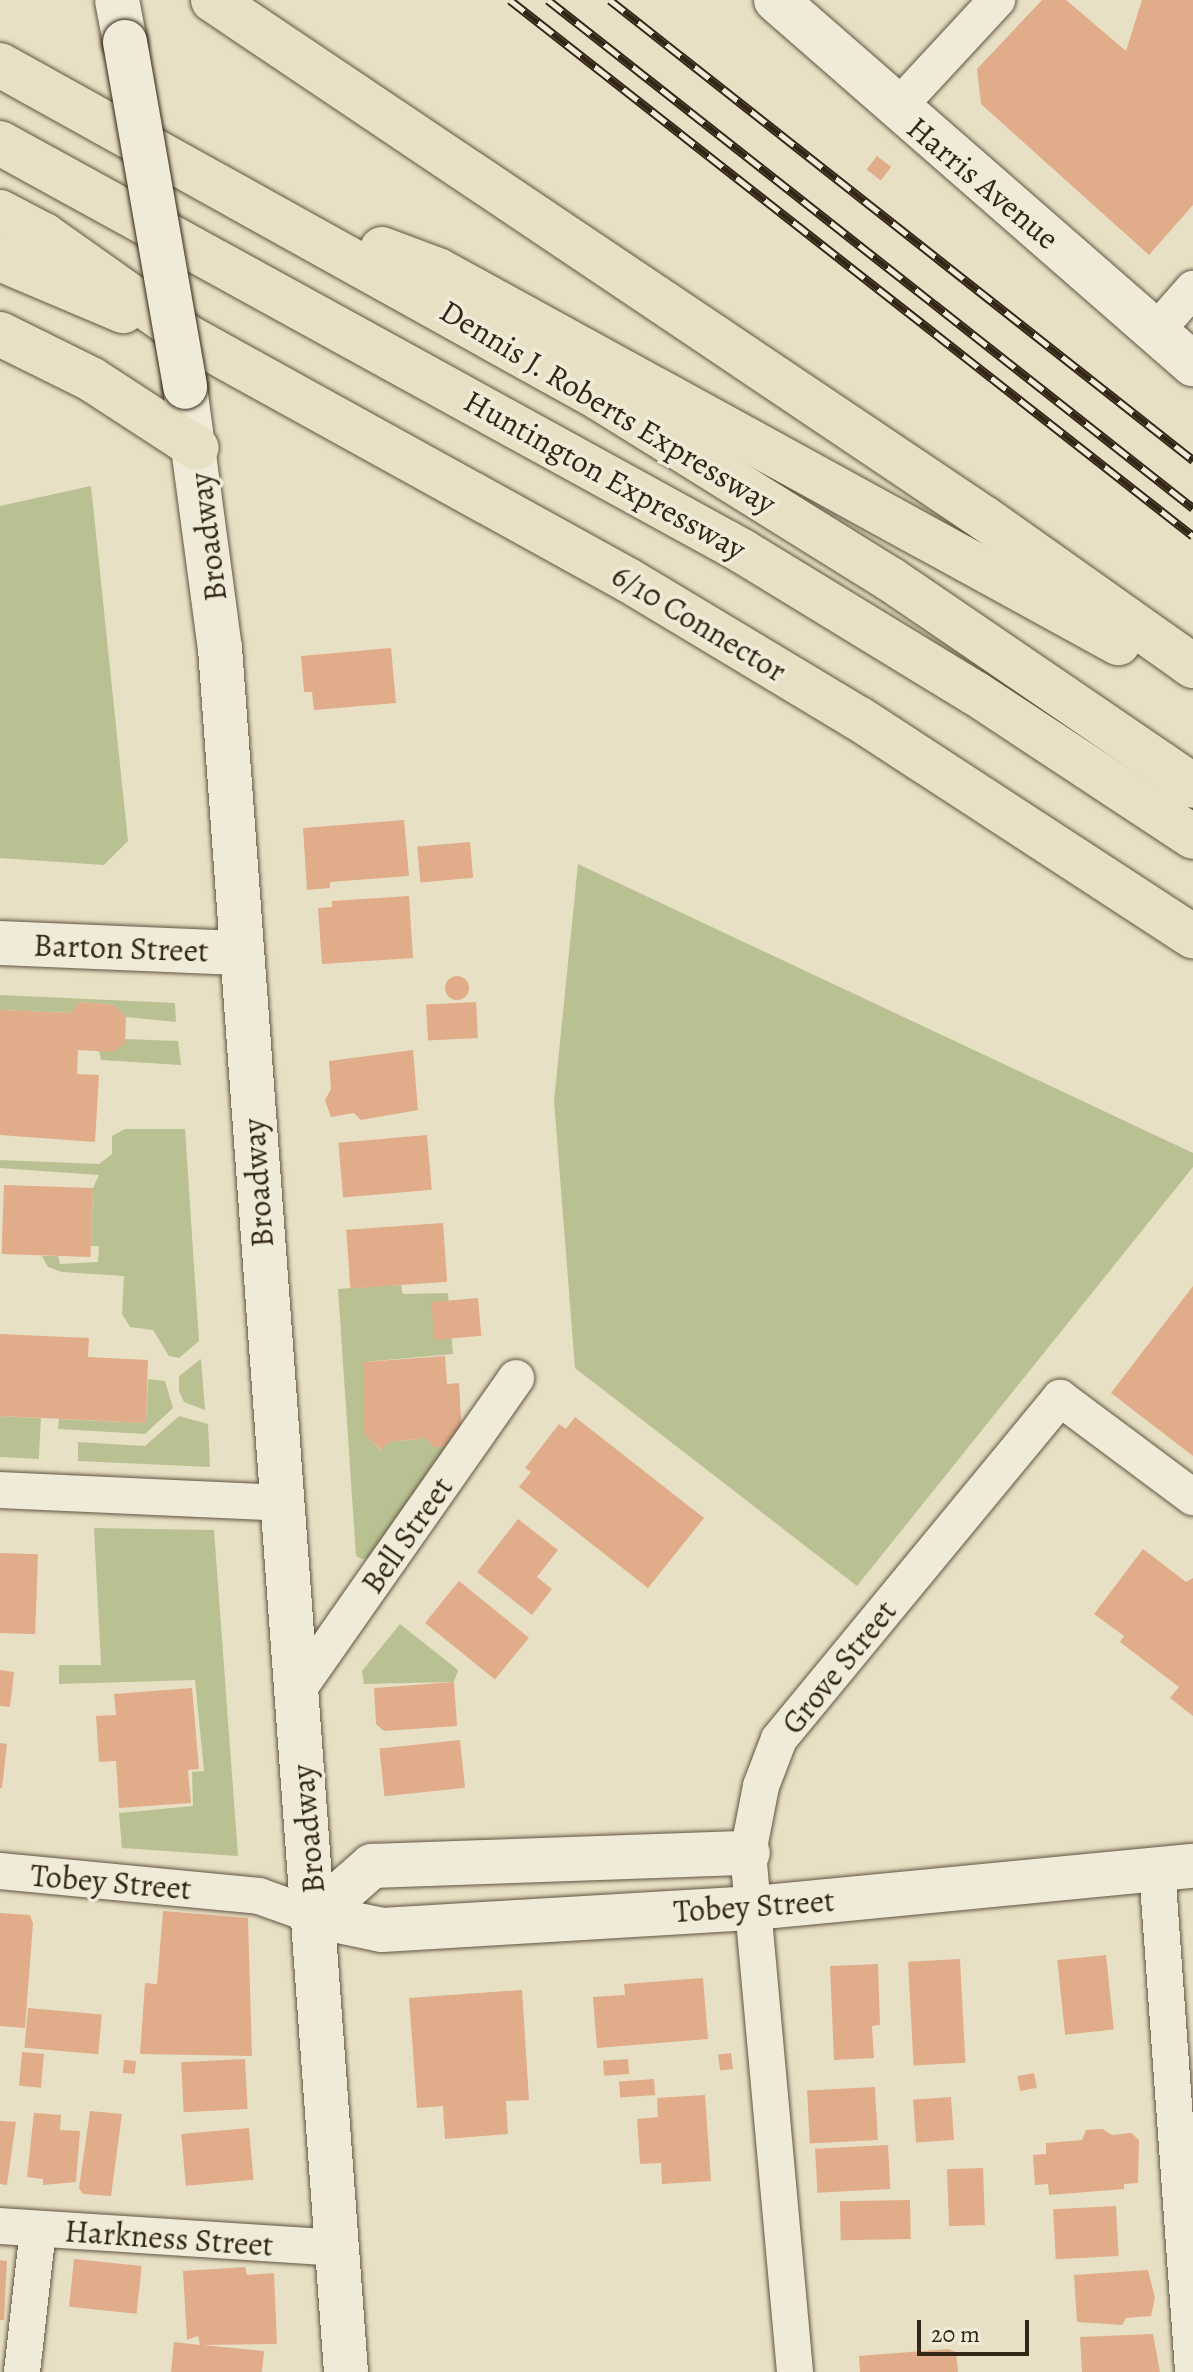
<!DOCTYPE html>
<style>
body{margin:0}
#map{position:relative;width:1193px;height:2372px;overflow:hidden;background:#e8e0c4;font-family:Alegreya,serif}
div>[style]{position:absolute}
.green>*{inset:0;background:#b9c192;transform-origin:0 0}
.building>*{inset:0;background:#e1ac89;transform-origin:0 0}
.round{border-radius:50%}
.roads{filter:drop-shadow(0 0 2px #615442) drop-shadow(0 0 2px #615442)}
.street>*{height:36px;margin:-18px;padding:0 18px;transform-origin:18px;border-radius:18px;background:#f0ebd9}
.secondary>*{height:44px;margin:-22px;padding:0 22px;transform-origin:22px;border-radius:22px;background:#f0ebd9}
.highway>*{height:44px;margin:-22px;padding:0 22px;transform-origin:22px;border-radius:22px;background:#e8e0c4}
.rail>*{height:9px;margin-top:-4.5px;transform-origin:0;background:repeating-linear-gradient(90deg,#f0ebd9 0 18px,#342617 0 36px);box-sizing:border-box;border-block:2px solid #342617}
.bridges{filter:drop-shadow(0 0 2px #342617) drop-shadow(0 0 2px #342617)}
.secondary-bridge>*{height:44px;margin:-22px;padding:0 22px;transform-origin:22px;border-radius:22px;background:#f0ebd9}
span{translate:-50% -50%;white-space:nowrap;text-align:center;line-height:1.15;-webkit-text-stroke:7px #f0ebd9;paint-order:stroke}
.street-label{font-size:32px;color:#342617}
.scale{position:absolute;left:917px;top:2320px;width:112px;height:36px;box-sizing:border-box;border:4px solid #342617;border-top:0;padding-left:10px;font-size:24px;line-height:28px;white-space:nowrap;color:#342617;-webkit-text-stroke:6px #f0ebd9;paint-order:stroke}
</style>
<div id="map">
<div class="green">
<i style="clip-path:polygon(91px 486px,128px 841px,104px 865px,0 858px,0 506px)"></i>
<i style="clip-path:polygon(578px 864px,1193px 1153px,1193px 1167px,857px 1586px,575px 1368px,554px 1101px)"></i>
<i style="clip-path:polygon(0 995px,175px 1003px,176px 1022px,126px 1017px,114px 1005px,79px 1002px,71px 1013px,0 1010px)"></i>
<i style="clip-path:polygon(125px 1039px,178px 1041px,181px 1065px,101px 1060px,99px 1051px,112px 1051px)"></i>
<i style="clip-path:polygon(125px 1129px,185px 1129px,199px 1341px,179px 1358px,169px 1356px,153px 1330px,130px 1327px,122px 1314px,124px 1276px,62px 1272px,48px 1267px,42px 1256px,58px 1256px,60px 1264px,98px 1262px,99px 1246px,91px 1246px,93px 1188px,99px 1175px,0 1168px,0 1160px,99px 1164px,112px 1154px,112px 1136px)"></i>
<i style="clip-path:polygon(401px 1285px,403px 1294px,448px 1293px,453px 1354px,364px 1362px,365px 1434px,380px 1450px,389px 1442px,426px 1438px,433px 1447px,448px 1446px,371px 1557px,362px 1559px,356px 1556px,338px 1289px)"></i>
<i style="clip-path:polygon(201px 1359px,205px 1410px,184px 1402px,179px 1391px,179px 1376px)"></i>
<i style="clip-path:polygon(148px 1379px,165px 1381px,173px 1408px,145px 1434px,58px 1429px,59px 1419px,146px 1423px)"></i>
<i style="left:0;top:1416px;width:41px;height:41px;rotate:3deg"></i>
<i style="clip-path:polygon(179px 1416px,208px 1424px,210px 1467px,78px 1461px,78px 1442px,145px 1446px)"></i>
<i style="clip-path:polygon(94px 1528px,214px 1530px,238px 1856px,122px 1848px,119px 1813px,193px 1806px,192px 1772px,204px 1771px,195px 1680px,59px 1684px,59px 1665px,101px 1665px)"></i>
<i style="clip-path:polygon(400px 1624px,458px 1670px,454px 1682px,364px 1684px,362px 1671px)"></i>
</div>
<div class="building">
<i style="clip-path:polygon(1042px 0,1066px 0,1126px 51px,1142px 0,1193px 0,1193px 205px,1149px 255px,981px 104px,977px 69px)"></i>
<i style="left:877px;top:156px;width:18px;height:17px;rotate:38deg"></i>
<i style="clip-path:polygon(391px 648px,396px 703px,314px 710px,312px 692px,304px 692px,301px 656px)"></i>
<i style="clip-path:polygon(404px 820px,409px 876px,330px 882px,330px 888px,307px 890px,303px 828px)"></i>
<i style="left:470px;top:842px;width:36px;height:53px;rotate:85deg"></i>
<i style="clip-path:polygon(409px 896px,413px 958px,322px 964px,318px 908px,332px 907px,332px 901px)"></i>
<i class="round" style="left:445px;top:976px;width:24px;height:24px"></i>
<i style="clip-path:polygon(79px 1002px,114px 1005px,126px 1017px,125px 1044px,112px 1052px,78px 1050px,77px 1074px,99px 1075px,95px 1142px,0 1135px,0 1010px,71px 1013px)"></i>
<i style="left:476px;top:1002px;width:36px;height:50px;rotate:87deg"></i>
<i style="clip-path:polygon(413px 1050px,418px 1110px,361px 1120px,354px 1113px,331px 1117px,325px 1100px,331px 1089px,329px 1061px)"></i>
<i style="left:427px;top:1135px;width:55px;height:89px;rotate:85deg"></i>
<i style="left:4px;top:1185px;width:89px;height:69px;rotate:2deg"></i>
<i style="left:443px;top:1223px;width:59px;height:97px;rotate:86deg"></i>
<i style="clip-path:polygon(1193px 1286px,1193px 1456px,1111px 1393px)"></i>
<i style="left:478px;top:1298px;width:38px;height:47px;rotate:85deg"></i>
<i style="clip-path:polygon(0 1334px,89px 1338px,88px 1357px,148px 1360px,146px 1423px,0 1416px)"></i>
<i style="clip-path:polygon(445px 1356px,447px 1384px,459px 1383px,462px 1435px,448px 1446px,433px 1447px,426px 1438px,389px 1442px,381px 1450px,364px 1434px,364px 1362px)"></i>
<i style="clip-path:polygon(575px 1417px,704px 1518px,648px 1588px,519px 1487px,531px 1472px,525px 1468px,559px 1424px,566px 1429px)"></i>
<i style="clip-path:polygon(518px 1519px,558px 1550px,537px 1577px,552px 1589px,532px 1615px,477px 1572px)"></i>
<i style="clip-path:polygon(1143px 1549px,1186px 1582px,1193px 1578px,1193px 1716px,1170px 1698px,1179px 1687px,1120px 1642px,1124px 1636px,1094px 1614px)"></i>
<i style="left:0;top:1553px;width:38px;height:80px;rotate:2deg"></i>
<i style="left:459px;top:1581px;width:90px;height:54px;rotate:39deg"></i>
<i style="clip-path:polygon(0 1670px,14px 1672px,10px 1707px,0 1706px)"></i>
<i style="clip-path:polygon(454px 1682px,457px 1726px,384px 1731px,376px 1724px,374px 1688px)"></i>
<i style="clip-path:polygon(192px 1688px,199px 1769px,188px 1770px,191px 1803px,119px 1808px,116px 1761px,99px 1762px,96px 1716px,116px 1715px,114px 1694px)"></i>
<i style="left:460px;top:1740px;width:48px;height:81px;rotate:84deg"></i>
<i style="clip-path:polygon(0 1743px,7px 1744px,2px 1788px,0 1788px)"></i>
<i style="clip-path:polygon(163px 1911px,248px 1918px,252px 2056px,140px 2054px,145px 1983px,157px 1984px)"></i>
<i style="clip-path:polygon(0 1913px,30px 1915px,33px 1923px,25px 2028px,0 2026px)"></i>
<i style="left:1106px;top:1955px;width:75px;height:49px;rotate:84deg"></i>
<i style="left:960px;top:1959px;width:104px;height:52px;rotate:87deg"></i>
<i style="clip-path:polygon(878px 1964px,880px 2025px,872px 2026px,874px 2058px,834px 2060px,830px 1966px)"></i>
<i style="clip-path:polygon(703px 1978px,708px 2039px,597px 2048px,593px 1997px,625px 1995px,624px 1984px)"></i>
<i style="clip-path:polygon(522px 1990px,529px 2100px,506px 2101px,508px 2134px,445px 2139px,443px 2106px,417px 2108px,409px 1998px)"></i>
<i style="left:28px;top:2008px;width:74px;height:40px;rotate:5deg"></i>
<i style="left:22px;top:2052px;width:22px;height:34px;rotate:5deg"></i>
<i style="left:731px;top:2053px;width:16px;height:13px;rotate:83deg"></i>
<i style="left:245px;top:2059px;width:50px;height:64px;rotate:87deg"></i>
<i style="left:628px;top:2059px;width:15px;height:25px;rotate:86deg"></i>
<i style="left:124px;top:2060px;width:12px;height:13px;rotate:5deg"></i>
<i style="left:1034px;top:2073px;width:15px;height:17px;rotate:79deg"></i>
<i style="left:654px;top:2079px;width:16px;height:35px;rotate:86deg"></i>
<i style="left:875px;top:2087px;width:53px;height:68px;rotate:87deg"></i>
<i style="clip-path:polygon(705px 2095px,711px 2181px,662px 2184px,661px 2163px,640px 2164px,637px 2119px,658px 2117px,657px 2098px)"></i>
<i style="left:951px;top:2097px;width:43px;height:38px;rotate:86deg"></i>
<i style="clip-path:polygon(90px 2111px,122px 2114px,111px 2196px,83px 2194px,79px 2188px)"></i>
<i style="clip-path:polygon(34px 2113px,61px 2115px,60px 2130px,80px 2131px,76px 2182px,43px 2185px,43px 2179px,27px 2177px)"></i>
<i style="clip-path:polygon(0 2121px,16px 2122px,7px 2185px,0 2184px)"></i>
<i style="left:249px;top:2128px;width:52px;height:68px;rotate:85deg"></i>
<i style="clip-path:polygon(1103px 2129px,1112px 2135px,1131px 2133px,1139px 2140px,1138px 2183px,1124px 2184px,1124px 2189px,1049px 2195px,1048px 2184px,1035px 2185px,1033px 2155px,1046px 2154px,1046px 2143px,1082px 2140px,1086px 2130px)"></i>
<i style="left:888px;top:2145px;width:44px;height:73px;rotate:87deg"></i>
<i style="left:983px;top:2168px;width:57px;height:36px;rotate:88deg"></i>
<i style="left:910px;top:2200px;width:39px;height:70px;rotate:89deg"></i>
<i style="left:1116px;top:2206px;width:50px;height:63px;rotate:87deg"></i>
<i style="left:74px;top:2259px;width:68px;height:48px;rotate:6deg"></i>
<i style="clip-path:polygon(0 2260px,7px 2261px,4px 2320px,0 2320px)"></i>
<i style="clip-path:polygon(245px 2267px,247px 2275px,274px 2273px,277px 2344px,203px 2345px,264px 2351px,262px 2372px,171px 2372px,174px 2342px,200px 2345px,198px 2336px,187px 2340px,183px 2271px)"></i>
<i style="clip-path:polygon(1148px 2270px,1155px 2298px,1151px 2316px,1126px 2318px,1122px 2325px,1077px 2322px,1074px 2275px)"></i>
<i style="clip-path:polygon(1153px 2334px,1160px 2372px,1082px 2372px,1080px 2337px)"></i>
<i style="clip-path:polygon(948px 2349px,956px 2352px,958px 2372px,860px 2372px,859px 2356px)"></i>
</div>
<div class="roads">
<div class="street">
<i style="left:896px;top:109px;width:149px;rotate:-47.2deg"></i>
<i style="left:1157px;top:330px;width:55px;rotate:-48.7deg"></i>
<i style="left:0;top:1490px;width:282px;rotate:2.6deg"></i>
<i style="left:297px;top:1691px;width:382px;rotate:-55deg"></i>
<i style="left:1157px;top:1869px;width:502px;rotate:85.89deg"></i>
<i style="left:0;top:1871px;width:260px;rotate:5.5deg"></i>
<i style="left:259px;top:1896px;width:59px;rotate:19.7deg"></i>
<i style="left:0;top:2226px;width:338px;rotate:3.7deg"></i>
<i style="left:22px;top:2372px;width:144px;rotate:-83.6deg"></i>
<i style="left:795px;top:2372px;width:521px;rotate:-95.17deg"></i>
<i style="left:748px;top:1853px;width:68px;rotate:-79deg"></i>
<i style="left:761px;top:1786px;width:50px;rotate:-69deg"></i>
<i style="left:779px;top:1739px;width:442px;rotate:-50.5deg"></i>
<i style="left:1060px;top:1398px;width:166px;rotate:36.7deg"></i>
</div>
<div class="secondary">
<i style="left:117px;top:0;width:43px;rotate:79.2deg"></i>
<i style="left:776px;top:0;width:554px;rotate:41.12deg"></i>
<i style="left:185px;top:387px;width:263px;rotate:82.4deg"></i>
<i style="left:220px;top:648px;width:1729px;rotate:85.82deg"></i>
<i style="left:0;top:943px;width:241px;rotate:2.4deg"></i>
<i style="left:315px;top:1916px;width:68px;rotate:11.8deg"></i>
<i style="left:382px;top:1930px;width:373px;rotate:-3.4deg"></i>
<i style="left:754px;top:1908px;width:441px;rotate:-5.5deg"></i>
<i style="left:315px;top:1916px;width:76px;rotate:-41.3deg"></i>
<i style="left:372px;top:1866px;width:376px;rotate:-2deg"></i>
</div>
<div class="highway">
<i style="left:213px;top:0;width:929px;rotate:33.9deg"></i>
<i style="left:984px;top:518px;width:256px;rotate:35.3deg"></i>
<i style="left:0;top:65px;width:685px;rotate:29.07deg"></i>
<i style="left:599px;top:398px;width:343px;rotate:31.9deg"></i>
<i style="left:890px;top:579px;width:367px;rotate:34.3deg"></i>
<i style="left:0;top:143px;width:847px;rotate:28.8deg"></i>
<i style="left:742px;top:551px;width:273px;rotate:31.4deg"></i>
<i style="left:975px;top:693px;width:261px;rotate:33.4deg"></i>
<i style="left:0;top:212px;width:50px;rotate:27.6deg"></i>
<i style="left:44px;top:235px;width:176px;rotate:35.3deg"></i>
<i style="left:188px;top:337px;width:503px;rotate:28.91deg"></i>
<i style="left:628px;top:580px;width:268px;rotate:31deg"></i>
<i style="left:858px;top:718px;width:400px;rotate:33.1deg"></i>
<i style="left:382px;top:249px;width:60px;rotate:20.6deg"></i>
<i style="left:438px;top:270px;width:776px;rotate:28.75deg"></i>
<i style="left:0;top:259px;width:134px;rotate:22.9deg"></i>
<i style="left:0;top:334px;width:102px;rotate:26.3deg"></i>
<i style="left:91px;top:379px;width:126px;rotate:33.1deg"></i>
</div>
</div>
<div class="rail">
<i style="left:510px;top:0;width:868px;rotate:38.12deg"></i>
<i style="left:548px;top:0;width:821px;rotate:38.22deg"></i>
<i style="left:610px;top:0;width:743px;rotate:38.27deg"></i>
</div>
<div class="bridges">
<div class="secondary-bridge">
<i style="left:125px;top:42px;width:350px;rotate:80.1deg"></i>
</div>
</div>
<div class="street-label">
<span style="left:983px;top:183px;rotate:40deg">Harris Avenue</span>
<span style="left:608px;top:407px;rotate:31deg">Dennis J. Roberts Expressway</span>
<span style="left:605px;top:475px;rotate:29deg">Huntington Expressway</span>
<span style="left:208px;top:537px;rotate:-97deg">Broadway</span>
<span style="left:699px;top:623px;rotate:31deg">6/10 Connector</span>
<span style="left:121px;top:948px;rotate:2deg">Barton Street</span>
<span style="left:258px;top:1183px;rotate:-94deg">Broadway</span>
<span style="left:407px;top:1535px;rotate:-55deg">Bell Street</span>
<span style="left:839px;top:1667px;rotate:-51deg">Grove Street</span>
<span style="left:308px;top:1829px;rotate:-95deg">Broadway</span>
<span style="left:111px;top:1882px;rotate:5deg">Tobey Street</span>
<span style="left:754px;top:1906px;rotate:-4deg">Tobey Street</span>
<span style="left:169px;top:2238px;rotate:4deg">Harkness Street</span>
</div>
<div class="scale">20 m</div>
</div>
